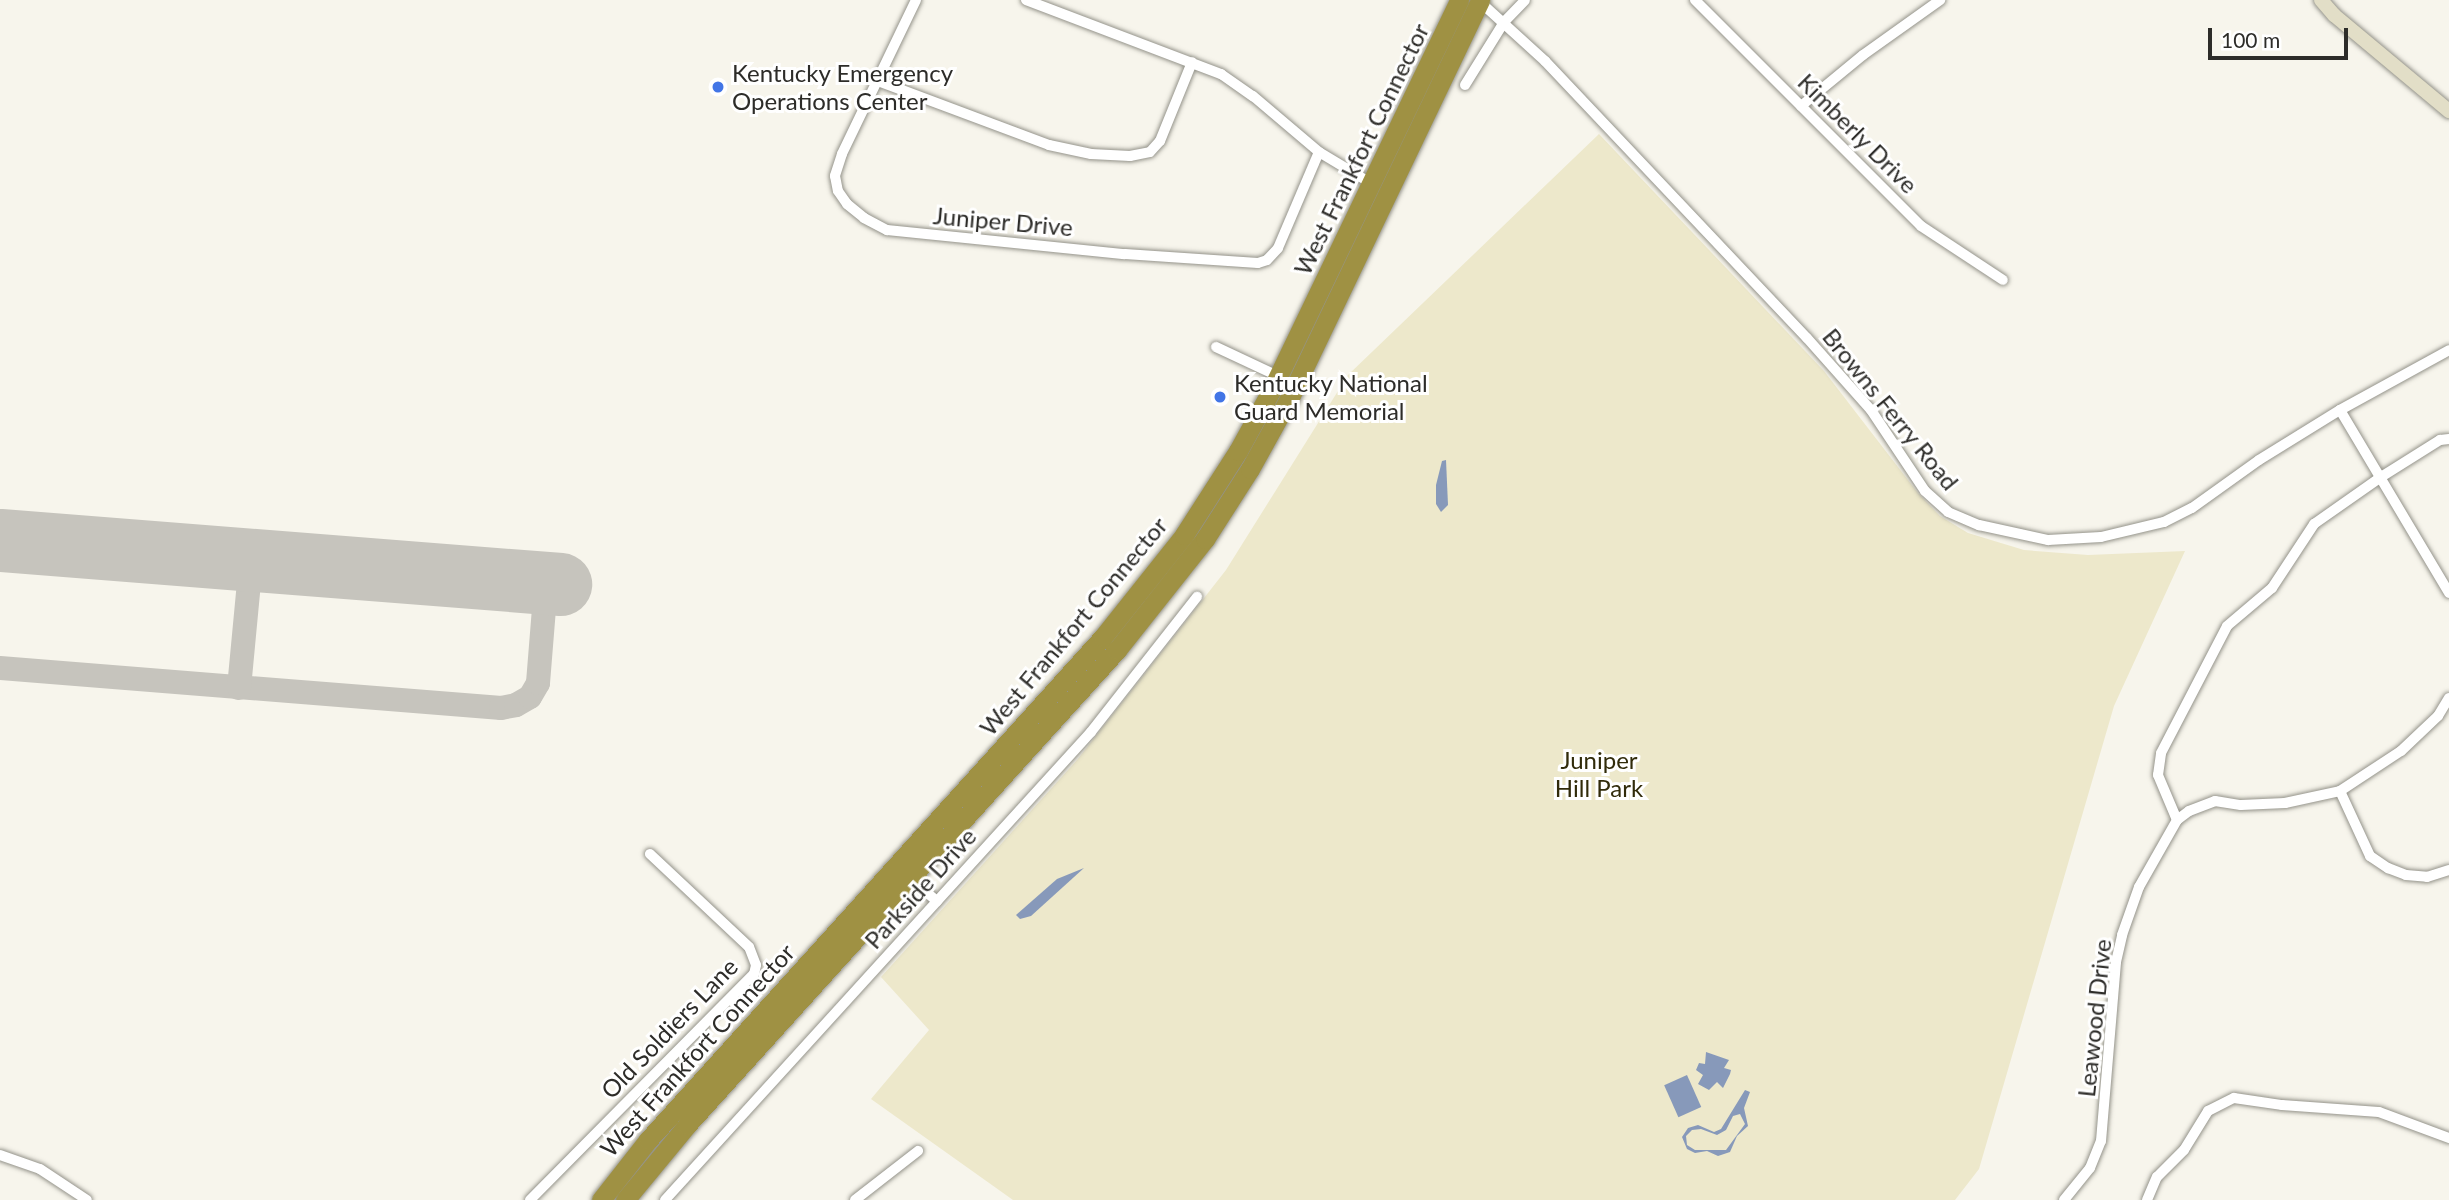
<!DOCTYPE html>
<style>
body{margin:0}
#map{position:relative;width:2449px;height:1200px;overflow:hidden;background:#f7f5ec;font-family:Lato,sans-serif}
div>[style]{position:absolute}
.green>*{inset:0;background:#ede8cb}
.water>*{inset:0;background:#8799ba;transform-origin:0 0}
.taxiway>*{height:24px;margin:-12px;padding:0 12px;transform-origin:12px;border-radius:12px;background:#c6c4bd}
.runway>*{height:63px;margin:-31.5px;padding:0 31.5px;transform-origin:31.5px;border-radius:31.5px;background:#c6c4bd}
.roads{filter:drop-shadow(0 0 2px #94938a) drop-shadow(0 0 2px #94938a)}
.street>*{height:10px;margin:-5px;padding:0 5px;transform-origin:5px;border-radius:5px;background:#fff}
.secondary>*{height:14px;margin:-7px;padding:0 7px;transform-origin:7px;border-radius:7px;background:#e2dec7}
.highway>*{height:19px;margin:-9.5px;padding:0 9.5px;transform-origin:9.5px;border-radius:9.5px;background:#9f9143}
.dots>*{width:19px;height:19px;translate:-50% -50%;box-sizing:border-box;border:4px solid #fff;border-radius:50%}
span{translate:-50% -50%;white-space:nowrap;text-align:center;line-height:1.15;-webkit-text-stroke:6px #fff;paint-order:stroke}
.poi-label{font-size:24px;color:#2d2c29}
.left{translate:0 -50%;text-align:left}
.street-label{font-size:24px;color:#2d2c29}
.park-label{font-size:24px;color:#312b0a}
.scale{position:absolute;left:2208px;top:28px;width:140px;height:32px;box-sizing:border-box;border:4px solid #2d2c29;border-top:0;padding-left:9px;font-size:21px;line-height:24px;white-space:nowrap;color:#2d2c29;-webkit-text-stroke:5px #fff;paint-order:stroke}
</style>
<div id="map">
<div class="green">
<i style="clip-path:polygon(1599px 134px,1824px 371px,1918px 493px,1940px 516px,1968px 533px,2024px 550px,2088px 555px,2185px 551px,2114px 706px,1979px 1169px,1955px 1200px,1013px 1200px,871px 1099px,929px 1030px,881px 977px,1077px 760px,1226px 570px,1348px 375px)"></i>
</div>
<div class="water">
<i style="clip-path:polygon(1446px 460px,1448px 505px,1441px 512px,1436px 504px,1436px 485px,1442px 461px)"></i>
<i style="clip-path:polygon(1084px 868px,1031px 916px,1020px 919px,1016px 915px,1057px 879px)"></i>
<i style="clip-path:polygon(1706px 1052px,1729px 1060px,1724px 1068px,1731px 1070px,1730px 1074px,1723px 1088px,1717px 1082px,1709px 1090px,1698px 1084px,1703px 1075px,1696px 1070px,1699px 1063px,1705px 1064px)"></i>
<i style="left:1687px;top:1075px;width:35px;height:25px;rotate:66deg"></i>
<i style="clip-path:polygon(evenodd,1745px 1090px,1750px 1092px,1744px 1108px,1748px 1126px,1737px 1136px,1730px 1152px,1718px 1156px,1707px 1151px,1695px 1153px,1687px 1149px,1682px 1137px,1688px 1128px,1698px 1125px,1714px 1132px,1721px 1129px,1745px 1090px,1740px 1114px,1745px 1124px,1726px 1150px,1695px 1150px,1687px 1145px,1686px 1136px,1692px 1130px,1701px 1129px,1717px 1135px,1726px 1130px,1733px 1116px,1740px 1114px)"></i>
</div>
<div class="taxiway">
<i style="left:0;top:668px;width:503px;rotate:4.56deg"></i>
<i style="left:501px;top:708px;width:15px;rotate:-11deg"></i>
<i style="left:516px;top:705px;width:16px;rotate:-30deg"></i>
<i style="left:530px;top:697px;width:16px;rotate:-60deg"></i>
<i style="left:538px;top:683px;width:100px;rotate:-85.4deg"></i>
<i style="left:239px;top:688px;width:128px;rotate:-84.6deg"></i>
</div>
<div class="runway">
<i style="left:0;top:540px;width:562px;rotate:4.49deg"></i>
</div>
<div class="roads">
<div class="street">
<i style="left:916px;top:0;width:171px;rotate:115.7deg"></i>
<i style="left:842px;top:154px;width:23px;rotate:108deg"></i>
<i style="left:835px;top:176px;width:15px;rotate:79deg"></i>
<i style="left:838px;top:191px;width:16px;rotate:55deg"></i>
<i style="left:847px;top:204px;width:22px;rotate:39deg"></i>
<i style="left:864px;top:218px;width:26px;rotate:28deg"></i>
<i style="left:887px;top:230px;width:239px;rotate:5.8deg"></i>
<i style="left:1125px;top:254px;width:133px;rotate:3.9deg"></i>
<i style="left:1258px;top:263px;width:9px;rotate:-18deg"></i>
<i style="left:1267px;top:260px;width:16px;rotate:-47deg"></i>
<i style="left:1278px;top:248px;width:104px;rotate:-66.9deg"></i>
<i style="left:1026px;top:0;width:209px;rotate:20.8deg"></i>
<i style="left:1221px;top:74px;width:39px;rotate:35deg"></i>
<i style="left:1253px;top:96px;width:87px;rotate:40.3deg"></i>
<i style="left:1319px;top:152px;width:64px;rotate:31deg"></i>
<i style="left:1478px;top:0;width:91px;rotate:42.3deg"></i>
<i style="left:1545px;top:61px;width:381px;rotate:46.6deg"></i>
<i style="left:1807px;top:338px;width:96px;rotate:48.4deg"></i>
<i style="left:1871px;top:410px;width:97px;rotate:56.3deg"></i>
<i style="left:1925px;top:491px;width:31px;rotate:42deg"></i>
<i style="left:1948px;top:512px;width:34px;rotate:23deg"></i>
<i style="left:1979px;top:525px;width:71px;rotate:12.3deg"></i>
<i style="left:2048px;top:540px;width:53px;rotate:-3.2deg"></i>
<i style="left:2101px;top:537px;width:65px;rotate:-13.4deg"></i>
<i style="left:2164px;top:522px;width:31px;rotate:-27deg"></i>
<i style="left:2192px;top:508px;width:82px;rotate:-35.6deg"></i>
<i style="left:2259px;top:460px;width:95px;rotate:-31.7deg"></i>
<i style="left:2340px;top:410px;width:124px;rotate:-28.8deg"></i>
<i style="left:1695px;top:0;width:320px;rotate:45deg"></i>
<i style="left:1921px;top:226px;width:98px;rotate:33.4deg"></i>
<i style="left:878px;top:81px;width:183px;rotate:20.5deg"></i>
<i style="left:1049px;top:145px;width:43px;rotate:12.1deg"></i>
<i style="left:1091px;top:154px;width:39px;rotate:3deg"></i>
<i style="left:1130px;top:156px;width:20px;rotate:-11deg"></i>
<i style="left:1150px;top:152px;width:15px;rotate:-48deg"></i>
<i style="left:1160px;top:141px;width:85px;rotate:-67.9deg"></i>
<i style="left:1465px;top:85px;width:74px;rotate:-58.2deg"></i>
<i style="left:1504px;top:22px;width:30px;rotate:-46deg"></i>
<i style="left:1801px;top:106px;width:80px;rotate:-39.4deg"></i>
<i style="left:1863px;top:55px;width:95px;rotate:-35.5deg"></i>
<i style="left:1216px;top:347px;width:71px;rotate:25.1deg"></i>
<i style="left:2340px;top:410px;width:213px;rotate:59.2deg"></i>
<i style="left:2340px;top:791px;width:72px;rotate:65.2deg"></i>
<i style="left:2370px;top:856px;width:22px;rotate:34deg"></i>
<i style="left:2388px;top:868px;width:19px;rotate:21deg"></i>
<i style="left:2406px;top:875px;width:21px;rotate:5deg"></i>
<i style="left:2427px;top:877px;width:23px;rotate:-18deg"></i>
<i style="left:2177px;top:820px;width:49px;rotate:-112.9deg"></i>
<i style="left:2158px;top:775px;width:22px;rotate:-82deg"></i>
<i style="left:2161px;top:753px;width:143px;rotate:-62.5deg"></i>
<i style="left:2227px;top:626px;width:59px;rotate:-40.2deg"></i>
<i style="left:2272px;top:588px;width:77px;rotate:-56.7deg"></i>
<i style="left:2314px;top:524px;width:82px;rotate:-35deg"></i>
<i style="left:2381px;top:477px;width:70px;rotate:-32.1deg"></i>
<i style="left:2440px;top:440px;width:9px;rotate:-6deg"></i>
<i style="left:909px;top:877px;width:37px;rotate:41deg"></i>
<i style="left:0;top:1155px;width:42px;rotate:19.3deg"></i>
<i style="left:40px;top:1169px;width:56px;rotate:33.4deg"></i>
<i style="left:530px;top:1200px;width:318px;rotate:-45.3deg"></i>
<i style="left:754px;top:974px;width:9px;rotate:-77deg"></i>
<i style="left:756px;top:965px;width:19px;rotate:-111deg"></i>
<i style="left:749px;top:947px;width:136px;rotate:-136.8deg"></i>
<i style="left:665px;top:1200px;width:633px;rotate:-47.69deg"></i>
<i style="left:1091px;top:732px;width:172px;rotate:-51.9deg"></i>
<i style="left:855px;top:1200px;width:80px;rotate:-37.9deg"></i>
<i style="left:2064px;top:1200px;width:41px;rotate:-50.9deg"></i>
<i style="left:2090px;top:1168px;width:29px;rotate:-68deg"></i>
<i style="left:2101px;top:1141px;width:180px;rotate:-85.2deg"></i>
<i style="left:2116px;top:962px;width:28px;rotate:-77deg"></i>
<i style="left:2122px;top:935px;width:51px;rotate:-70.5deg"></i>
<i style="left:2139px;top:887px;width:77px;rotate:-60.4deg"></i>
<i style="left:2177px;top:820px;width:15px;rotate:-37deg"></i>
<i style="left:2189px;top:811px;width:28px;rotate:-21deg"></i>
<i style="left:2215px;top:801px;width:26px;rotate:9deg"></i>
<i style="left:2241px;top:805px;width:44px;rotate:-2.6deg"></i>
<i style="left:2285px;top:803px;width:56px;rotate:-12.3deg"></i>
<i style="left:2340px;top:791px;width:73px;rotate:-33.3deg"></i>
<i style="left:2401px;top:751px;width:51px;rotate:-43.4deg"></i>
<i style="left:2438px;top:716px;width:21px;rotate:-59deg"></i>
<i style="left:2147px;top:1200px;width:25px;rotate:-67deg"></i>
<i style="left:2157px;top:1177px;width:38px;rotate:-45deg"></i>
<i style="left:2184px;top:1150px;width:46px;rotate:-58.4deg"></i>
<i style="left:2208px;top:1111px;width:29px;rotate:-27deg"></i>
<i style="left:2234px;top:1098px;width:49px;rotate:8.3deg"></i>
<i style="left:2282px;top:1105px;width:97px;rotate:4.1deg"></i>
<i style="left:2379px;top:1112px;width:75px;rotate:20.4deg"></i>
</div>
<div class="secondary">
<i style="left:2321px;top:0;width:20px;rotate:49deg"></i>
<i style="left:2334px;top:15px;width:150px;rotate:39.9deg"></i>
</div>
<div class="highway">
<i style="left:601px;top:1200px;width:76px;rotate:-51.9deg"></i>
<i style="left:648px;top:1140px;width:678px;rotate:-47.87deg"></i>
<i style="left:1103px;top:637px;width:130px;rotate:-51.5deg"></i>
<i style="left:1184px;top:535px;width:100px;rotate:-57.3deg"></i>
<i style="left:1238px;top:451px;width:71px;rotate:-61.3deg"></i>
<i style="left:1272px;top:389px;width:432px;rotate:-64.3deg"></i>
<i style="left:625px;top:1200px;width:97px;rotate:-50.4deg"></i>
<i style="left:687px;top:1125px;width:641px;rotate:-47.85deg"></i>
<i style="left:1117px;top:650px;width:142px;rotate:-51.6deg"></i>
<i style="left:1205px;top:539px;width:83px;rotate:-57.3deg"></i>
<i style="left:1250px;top:469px;width:85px;rotate:-61deg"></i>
<i style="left:1291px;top:395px;width:438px;rotate:-64.4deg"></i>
</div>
</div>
<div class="dots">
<i style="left:718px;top:87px;background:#4275e6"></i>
<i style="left:1220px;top:397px;background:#4275e6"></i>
</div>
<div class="poi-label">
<span class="left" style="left:732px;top:87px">Kentucky Emergency<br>Operations Center</span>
<span class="left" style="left:1234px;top:397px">Kentucky National<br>Guard Memorial</span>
</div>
<div class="street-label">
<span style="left:1858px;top:133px;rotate:45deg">Kimberly Drive</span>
<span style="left:1361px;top:149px;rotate:-64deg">West Frankfort Connector</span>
<span style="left:1003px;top:221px;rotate:5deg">Juniper Drive</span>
<span style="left:1891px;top:409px;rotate:51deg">Browns Ferry Road</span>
<span style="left:1073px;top:626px;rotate:-50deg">West Frankfort Connector</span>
<span style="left:920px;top:888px;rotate:-48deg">Parkside Drive</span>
<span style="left:2094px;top:1018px;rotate:-84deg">Leawood Drive</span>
<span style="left:669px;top:1028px;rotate:-46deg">Old Soldiers Lane</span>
<span style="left:697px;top:1050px;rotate:-48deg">West Frankfort Connector</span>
</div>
<div class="park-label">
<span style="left:1599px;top:774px">Juniper<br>Hill Park</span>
</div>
<div class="scale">100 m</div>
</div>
